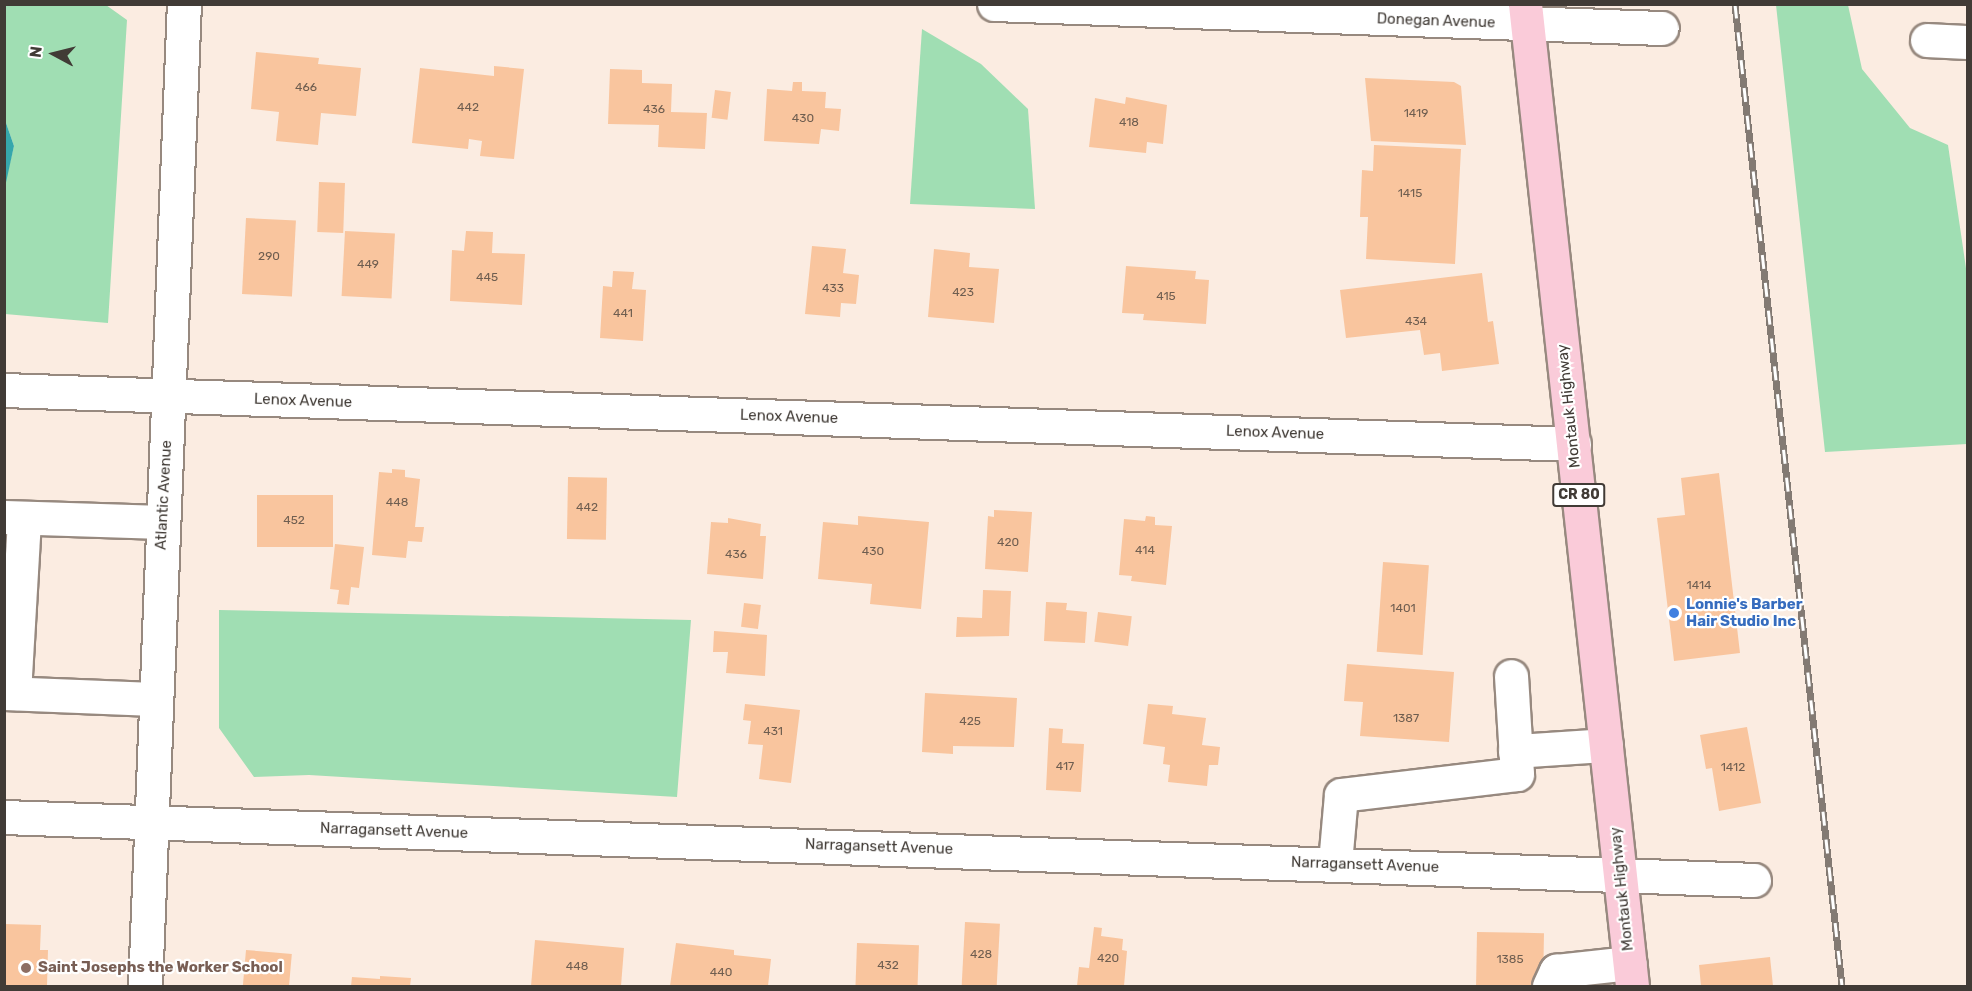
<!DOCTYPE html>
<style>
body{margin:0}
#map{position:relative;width:1972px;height:991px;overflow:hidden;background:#fbece1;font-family:Rubik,sans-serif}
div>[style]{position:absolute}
.green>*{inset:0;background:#a0deb3}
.water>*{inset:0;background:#36a7ac}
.building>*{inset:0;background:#f9c59e;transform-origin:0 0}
.roads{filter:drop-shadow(2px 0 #97897f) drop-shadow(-2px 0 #97897f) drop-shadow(0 2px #97897f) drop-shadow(0 -2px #97897f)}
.minor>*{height:33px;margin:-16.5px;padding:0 16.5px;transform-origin:16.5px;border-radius:16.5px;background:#fff}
.major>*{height:33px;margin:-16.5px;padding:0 16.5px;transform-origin:16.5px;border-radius:16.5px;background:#facbd9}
.rail>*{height:7px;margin-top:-3.5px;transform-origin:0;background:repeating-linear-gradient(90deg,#fff 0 14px,#837a73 0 28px);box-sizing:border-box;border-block:2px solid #837a73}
.dots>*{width:16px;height:16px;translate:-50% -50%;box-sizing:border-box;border:3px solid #fff;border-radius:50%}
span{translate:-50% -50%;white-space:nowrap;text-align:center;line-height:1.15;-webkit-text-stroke:4.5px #fff;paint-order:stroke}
.number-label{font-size:12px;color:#6f5e50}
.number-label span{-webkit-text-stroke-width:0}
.shield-label span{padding:2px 4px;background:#fff;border:2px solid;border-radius:4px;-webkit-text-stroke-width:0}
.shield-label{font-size:14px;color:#413b36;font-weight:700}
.street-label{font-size:15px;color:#413b36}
.shop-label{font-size:15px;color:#366cbe;font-weight:700}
.left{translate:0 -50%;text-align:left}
.education-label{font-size:15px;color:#785e54;font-weight:700}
.frame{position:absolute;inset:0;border:6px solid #413b36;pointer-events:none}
.north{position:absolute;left:24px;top:24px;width:60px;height:60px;-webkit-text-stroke:4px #fff;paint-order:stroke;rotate:277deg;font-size:16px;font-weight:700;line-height:24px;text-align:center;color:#413b36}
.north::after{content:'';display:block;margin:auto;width:21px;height:27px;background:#413b36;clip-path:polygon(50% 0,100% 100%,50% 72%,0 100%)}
</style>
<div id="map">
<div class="green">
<i style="clip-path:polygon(5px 5px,106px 5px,127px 20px,108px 323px,5px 314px,4px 187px,14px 146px,5px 120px)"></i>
<i style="clip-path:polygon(1776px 5px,1848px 5px,1862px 69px,1910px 128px,1948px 145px,1968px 282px,1967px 444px,1825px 452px)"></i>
<i style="clip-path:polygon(922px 29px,981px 64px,1028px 109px,1035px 209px,910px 204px)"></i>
<i style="clip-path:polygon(219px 610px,691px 620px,677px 797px,309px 775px,254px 777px,219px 728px)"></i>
</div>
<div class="water">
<i style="clip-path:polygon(5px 120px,14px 146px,5px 187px)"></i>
</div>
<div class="building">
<i style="clip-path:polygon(256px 52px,319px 58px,318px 64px,361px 68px,356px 116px,321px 113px,318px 145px,276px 141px,279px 112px,251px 109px)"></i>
<i style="clip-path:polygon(494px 66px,524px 69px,514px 159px,480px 156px,482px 141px,469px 139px,468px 149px,412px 143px,420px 68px,494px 76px)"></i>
<i style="clip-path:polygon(610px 69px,642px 70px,642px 83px,672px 84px,671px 112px,707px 113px,705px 149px,658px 147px,659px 125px,608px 124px)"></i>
<i style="clip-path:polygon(1365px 78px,1454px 82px,1461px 86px,1466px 145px,1371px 141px)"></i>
<i style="clip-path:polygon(793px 82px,802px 82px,802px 91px,826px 92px,825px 108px,841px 109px,839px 131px,821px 129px,819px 144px,764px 141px,767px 89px,792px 91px)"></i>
<i style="left:715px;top:90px;width:16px;height:28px;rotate:7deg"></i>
<i style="clip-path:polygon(1126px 97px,1167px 105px,1163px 144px,1147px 142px,1146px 153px,1089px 147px,1095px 98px,1125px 104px)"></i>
<i style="clip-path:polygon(1374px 145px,1461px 149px,1455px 264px,1366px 259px,1368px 217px,1360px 217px,1362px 170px,1373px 171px)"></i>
<i style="left:319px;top:182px;width:26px;height:50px;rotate:2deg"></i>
<i style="left:246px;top:218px;width:50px;height:76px;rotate:3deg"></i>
<i style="left:345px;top:231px;width:50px;height:65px;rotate:3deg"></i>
<i style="clip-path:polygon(466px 231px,493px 232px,492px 253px,525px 254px,522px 305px,450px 301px,452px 250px,464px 251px)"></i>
<i style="clip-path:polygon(812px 246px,846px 249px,843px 273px,859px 275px,856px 304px,841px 303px,840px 317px,805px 314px)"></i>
<i style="clip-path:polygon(934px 249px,970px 253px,969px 267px,999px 269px,994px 323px,928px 317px)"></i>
<i style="clip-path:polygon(1126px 266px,1196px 271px,1195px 279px,1209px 280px,1206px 324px,1143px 320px,1144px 314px,1122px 313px)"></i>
<i style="clip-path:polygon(613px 271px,634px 272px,632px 289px,646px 290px,643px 341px,600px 338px,603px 286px,612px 287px)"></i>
<i style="clip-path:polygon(1482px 273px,1488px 322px,1493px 321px,1499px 364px,1442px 371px,1440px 353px,1424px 355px,1420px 330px,1346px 338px,1340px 290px)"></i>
<i style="clip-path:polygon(392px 469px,405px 470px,405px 477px,420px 479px,415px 527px,424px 527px,422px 542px,408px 541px,406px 558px,372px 555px,379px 472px,392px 473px)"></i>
<i style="clip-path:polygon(1719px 473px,1740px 653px,1674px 661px,1657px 518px,1685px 515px,1681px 478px)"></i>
<i style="left:568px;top:477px;width:39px;height:62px;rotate:1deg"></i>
<i style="left:257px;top:495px;width:76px;height:52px"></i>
<i style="clip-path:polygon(994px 510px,1032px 512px,1028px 572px,985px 569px,988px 516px,994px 517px)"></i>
<i style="clip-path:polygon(858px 516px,929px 522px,921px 609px,870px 604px,872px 584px,818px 579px,823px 522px,858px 525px)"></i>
<i style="clip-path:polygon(1146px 516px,1155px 517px,1155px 525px,1172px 526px,1166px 585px,1131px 581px,1132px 576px,1119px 575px,1124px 519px,1145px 521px)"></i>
<i style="clip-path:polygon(728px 518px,761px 524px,760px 536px,766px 536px,763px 579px,707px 574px,711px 522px,728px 523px)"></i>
<i style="clip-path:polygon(335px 544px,364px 547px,359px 588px,351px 587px,349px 605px,337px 604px,339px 590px,330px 589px)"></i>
<i style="left:1383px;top:562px;width:46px;height:90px;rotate:4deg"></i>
<i style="clip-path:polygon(983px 590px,1011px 591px,1009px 636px,956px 637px,957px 617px,982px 618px)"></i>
<i style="clip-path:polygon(1046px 602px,1067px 603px,1066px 610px,1087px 612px,1085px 643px,1044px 641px)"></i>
<i style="left:744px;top:603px;width:17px;height:24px;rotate:7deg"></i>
<i style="left:1098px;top:612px;width:34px;height:30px;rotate:7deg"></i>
<i style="clip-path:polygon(714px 631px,767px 635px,765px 676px,726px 673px,728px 652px,713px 652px)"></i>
<i style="clip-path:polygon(1347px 664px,1454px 672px,1449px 742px,1360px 736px,1363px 702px,1344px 701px)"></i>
<i style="clip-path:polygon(925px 693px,1017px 698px,1014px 747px,953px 746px,953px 754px,922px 752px)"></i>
<i style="clip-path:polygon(745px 704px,800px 710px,791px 783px,759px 779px,763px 745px,748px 744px,751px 721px,743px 720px)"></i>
<i style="clip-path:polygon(1148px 704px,1173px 706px,1172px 714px,1206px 718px,1202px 745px,1220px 747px,1218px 765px,1209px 765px,1207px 786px,1168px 782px,1170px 765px,1163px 764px,1165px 747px,1143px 744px)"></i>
<i style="clip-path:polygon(1747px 727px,1761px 803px,1719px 811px,1712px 768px,1706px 769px,1700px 735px)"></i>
<i style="clip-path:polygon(1049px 728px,1063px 729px,1062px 743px,1084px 744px,1081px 792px,1046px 790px)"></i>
<i style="left:965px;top:922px;width:35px;height:64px;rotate:3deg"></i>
<i style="clip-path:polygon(4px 924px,41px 925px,40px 950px,48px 950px,47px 986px,4px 986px)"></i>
<i style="clip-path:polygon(1094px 927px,1102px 928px,1101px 936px,1123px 939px,1122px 950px,1127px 951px,1124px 986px,1077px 986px,1079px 967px,1089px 968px)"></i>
<i style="left:1477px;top:932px;width:67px;height:54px;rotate:1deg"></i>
<i style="clip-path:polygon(535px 940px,624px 948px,621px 986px,531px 986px)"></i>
<i style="clip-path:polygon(676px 943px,734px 950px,734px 955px,771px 959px,768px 986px,670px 986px)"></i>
<i style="left:857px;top:943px;width:62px;height:43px;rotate:2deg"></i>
<i style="left:246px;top:950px;width:46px;height:36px;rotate:5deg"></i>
<i style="clip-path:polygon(1770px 957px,1773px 986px,1701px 986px,1699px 965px)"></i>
<i style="clip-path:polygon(380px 976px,411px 978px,410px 986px,351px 986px,352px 977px,380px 979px)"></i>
</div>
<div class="roads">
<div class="minor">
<i style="left:994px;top:4px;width:668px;rotate:2.06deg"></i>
<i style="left:1927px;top:40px;width:41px;rotate:2.8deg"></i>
<i style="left:4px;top:390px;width:1571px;rotate:1.97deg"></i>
<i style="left:4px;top:517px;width:158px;rotate:1.8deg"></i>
<i style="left:4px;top:693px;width:152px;rotate:2.3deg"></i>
<i style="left:14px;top:693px;width:175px;rotate:-86.7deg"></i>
<i style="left:1515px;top:751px;width:91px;rotate:-3.8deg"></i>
<i style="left:4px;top:817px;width:1751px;rotate:2.06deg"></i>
<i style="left:1335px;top:863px;width:68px;rotate:-85deg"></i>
<i style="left:1341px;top:795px;width:177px;rotate:-6.8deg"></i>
<i style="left:1517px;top:774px;width:98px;rotate:-93.5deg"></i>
<i style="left:145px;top:986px;width:983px;rotate:-87.73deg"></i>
<i style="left:1549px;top:986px;width:17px;rotate:-65deg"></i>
<i style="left:1556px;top:971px;width:74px;rotate:-6.2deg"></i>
</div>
<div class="major">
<i style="left:1525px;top:4px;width:988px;rotate:83.78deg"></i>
</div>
</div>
<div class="rail">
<i style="left:1735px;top:4px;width:988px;rotate:83.78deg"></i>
</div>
<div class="dots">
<i style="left:1674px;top:613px;background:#3f7fe0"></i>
<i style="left:26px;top:968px;background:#8d6e63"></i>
</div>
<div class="number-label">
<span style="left:306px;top:88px">466</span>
<span style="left:468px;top:108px">442</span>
<span style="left:654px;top:110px">436</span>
<span style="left:1416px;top:114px">1419</span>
<span style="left:803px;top:119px">430</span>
<span style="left:1129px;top:123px">418</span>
<span style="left:1410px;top:194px">1415</span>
<span style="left:269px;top:257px">290</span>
<span style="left:368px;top:265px">449</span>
<span style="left:487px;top:278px">445</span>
<span style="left:833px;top:289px">433</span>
<span style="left:963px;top:293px">423</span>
<span style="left:1166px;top:297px">415</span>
<span style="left:623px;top:314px">441</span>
<span style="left:1416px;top:322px">434</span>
<span style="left:397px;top:503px">448</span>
<span style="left:587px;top:508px">442</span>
<span style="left:294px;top:521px">452</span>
<span style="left:1008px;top:543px">420</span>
<span style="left:1145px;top:551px">414</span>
<span style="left:873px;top:552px">430</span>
<span style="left:736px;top:555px">436</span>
<span style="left:1699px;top:586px">1414</span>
<span style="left:1403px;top:609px">1401</span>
<span style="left:1406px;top:719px">1387</span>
<span style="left:970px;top:722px">425</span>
<span style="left:773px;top:732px">431</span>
<span style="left:1065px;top:767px">417</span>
<span style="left:1733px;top:768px">1412</span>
<span style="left:981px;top:955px">428</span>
<span style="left:1108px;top:959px">420</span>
<span style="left:1510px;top:960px">1385</span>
<span style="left:888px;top:966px">432</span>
<span style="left:577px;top:967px">448</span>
<span style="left:721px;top:973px">440</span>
</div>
<div class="shield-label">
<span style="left:1579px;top:495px">CR 80</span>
</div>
<div class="street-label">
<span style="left:1436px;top:21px;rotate:2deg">Donegan Avenue</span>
<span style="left:303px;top:401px;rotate:2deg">Lenox Avenue</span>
<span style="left:1569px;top:406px;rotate:-96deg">Montauk Highway</span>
<span style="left:789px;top:417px;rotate:2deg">Lenox Avenue</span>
<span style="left:1275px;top:433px;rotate:2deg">Lenox Avenue</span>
<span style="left:164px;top:495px;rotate:-87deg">Atlantic Avenue</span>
<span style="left:394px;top:831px;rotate:2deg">Narragansett Avenue</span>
<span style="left:879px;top:847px;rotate:2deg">Narragansett Avenue</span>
<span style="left:1365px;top:865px;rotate:2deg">Narragansett Avenue</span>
<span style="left:1622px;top:889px;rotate:-96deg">Montauk Highway</span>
</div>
<div class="shop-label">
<span class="left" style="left:1686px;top:613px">Lonnie's Barber<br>Hair Studio Inc</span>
</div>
<div class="education-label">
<span class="left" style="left:38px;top:968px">Saint Josephs the Worker School</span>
</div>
<div class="frame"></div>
<div class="north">N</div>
</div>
